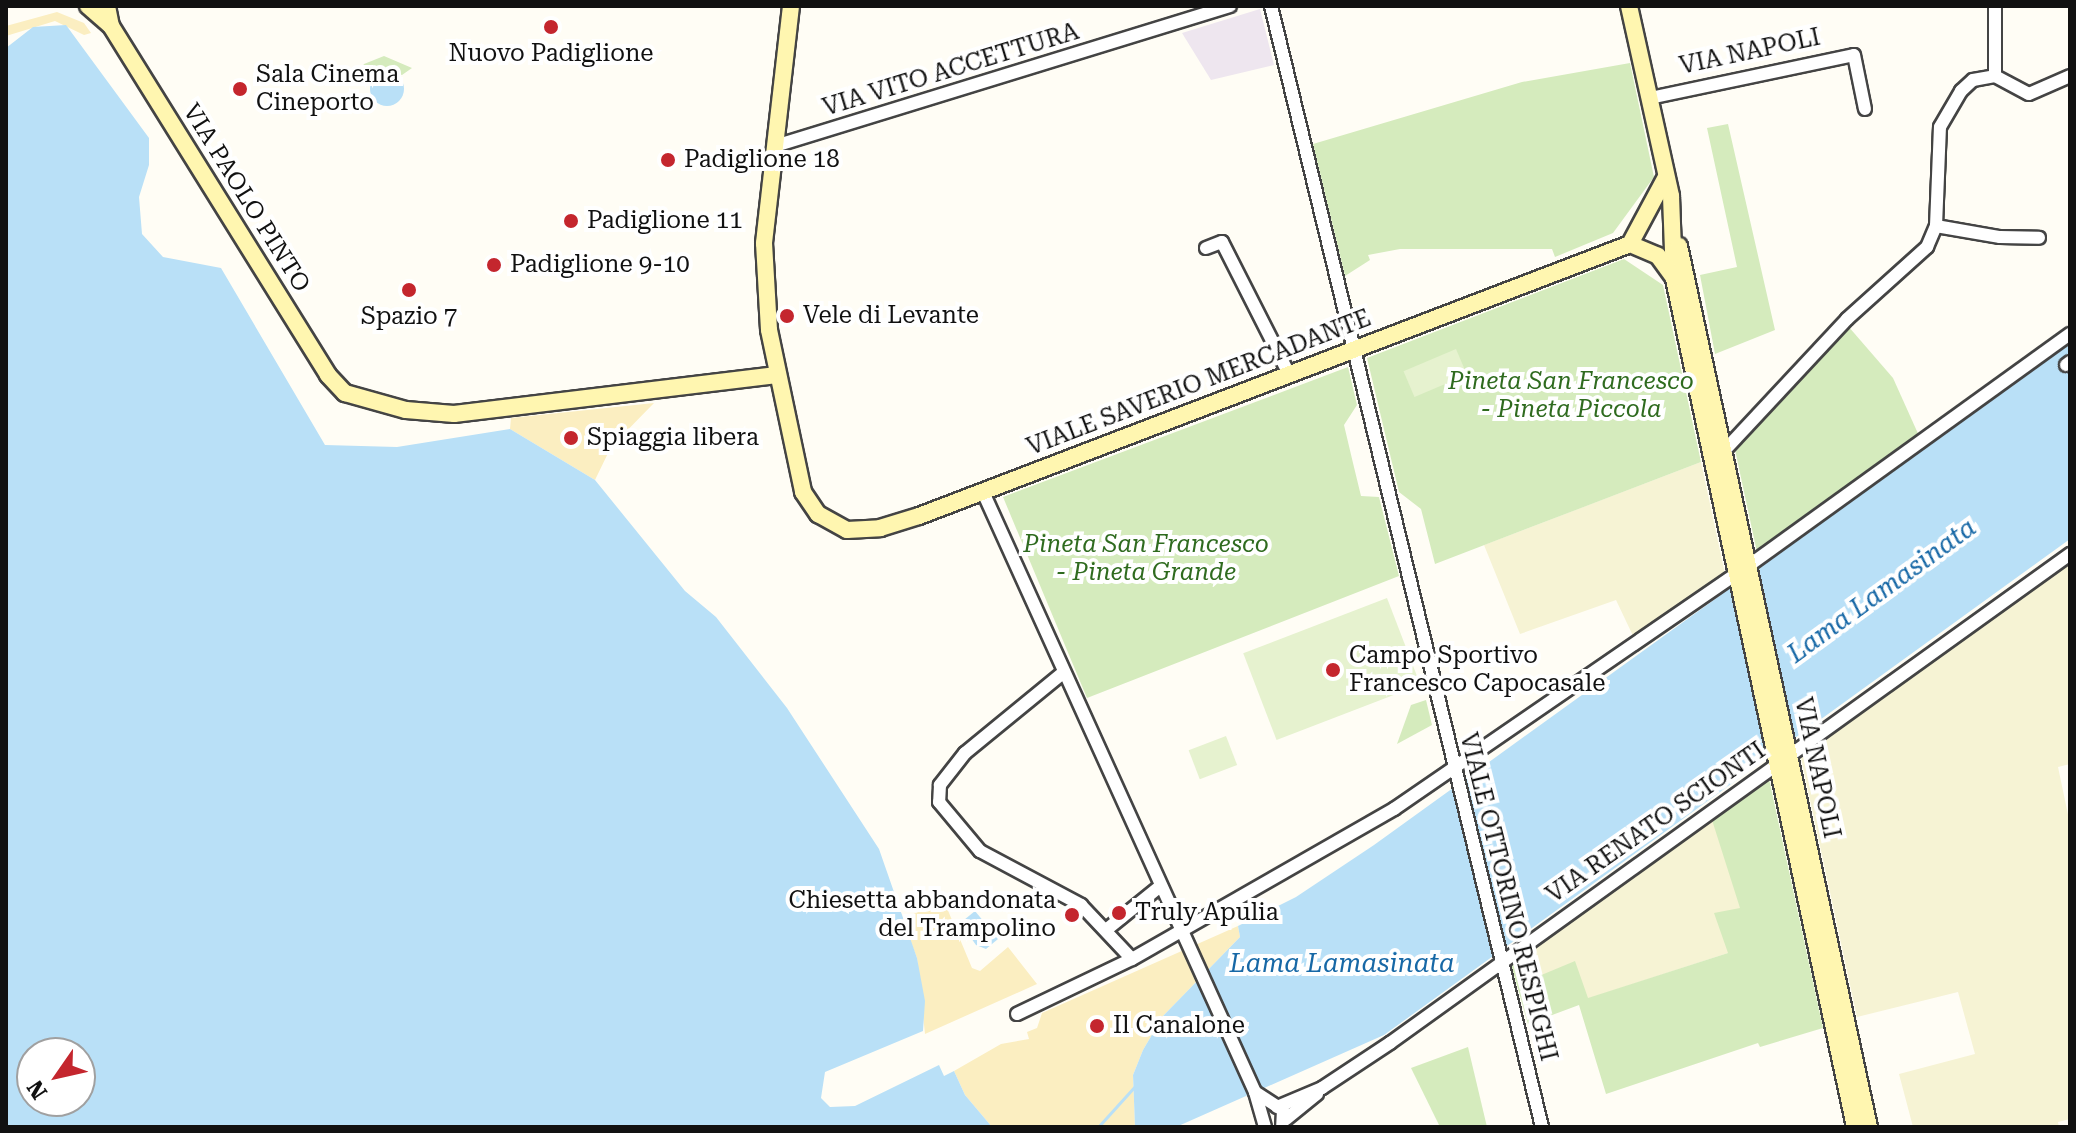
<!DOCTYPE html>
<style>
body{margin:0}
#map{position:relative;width:2076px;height:1133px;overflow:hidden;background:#fffdf5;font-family:"Roboto Serif",serif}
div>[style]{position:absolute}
.industrial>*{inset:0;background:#eee6ef}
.farmland>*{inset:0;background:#f6f3d4}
.green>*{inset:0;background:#d5ebbd}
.sand>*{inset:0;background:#fbeec1}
.pitch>*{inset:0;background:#e6f2cf;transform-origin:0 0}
.water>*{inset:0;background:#b9e0f7}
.round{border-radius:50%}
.stream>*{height:3px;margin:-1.5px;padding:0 1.5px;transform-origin:1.5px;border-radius:1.5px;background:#b9e0f7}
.roads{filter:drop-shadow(2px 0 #444) drop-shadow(-2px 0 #444) drop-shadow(0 2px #444) drop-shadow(0 -2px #444)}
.street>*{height:12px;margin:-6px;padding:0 6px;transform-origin:6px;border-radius:6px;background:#fff}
.secondary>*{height:16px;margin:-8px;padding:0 8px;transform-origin:8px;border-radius:8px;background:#fff6b0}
.dots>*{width:22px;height:22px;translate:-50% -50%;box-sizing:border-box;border:4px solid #fff;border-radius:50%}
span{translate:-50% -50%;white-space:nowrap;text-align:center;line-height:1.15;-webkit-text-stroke:8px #fff;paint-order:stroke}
.street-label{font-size:24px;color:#111}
.poi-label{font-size:24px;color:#111}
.left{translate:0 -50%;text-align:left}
.right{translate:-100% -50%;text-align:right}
.park-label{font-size:24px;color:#2f6b1f;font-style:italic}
.water-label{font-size:26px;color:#1768a6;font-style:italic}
.frame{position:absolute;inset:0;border:8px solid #111;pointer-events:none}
.north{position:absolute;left:16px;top:1037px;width:80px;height:80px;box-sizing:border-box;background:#fff;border:2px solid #a0a0a0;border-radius:50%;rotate:236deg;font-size:22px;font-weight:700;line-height:32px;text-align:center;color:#111}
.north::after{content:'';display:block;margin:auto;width:28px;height:36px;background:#c4262e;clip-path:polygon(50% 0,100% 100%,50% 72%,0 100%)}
</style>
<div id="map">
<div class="industrial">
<i style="clip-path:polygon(1260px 9px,1274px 65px,1211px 80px,1182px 33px)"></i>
</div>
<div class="farmland">
<i style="clip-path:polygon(1701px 462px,1725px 574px,1635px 640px,1616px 600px,1520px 634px,1484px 545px)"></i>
<i style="clip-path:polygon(2070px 560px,2070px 764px,2058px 767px,2070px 824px,2070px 1119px,2058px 1122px,2059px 1127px,1913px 1127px,1899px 1074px,1975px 1054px,1958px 992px,1857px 1017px,1801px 758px)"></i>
<i style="clip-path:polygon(1713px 819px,1741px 909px,1728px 953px,1587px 999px,1522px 984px,1526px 965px,1538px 945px)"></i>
</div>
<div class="green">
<i style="clip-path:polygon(384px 56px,412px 68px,402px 75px,383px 68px,367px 81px,356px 78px,364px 64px)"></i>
<i style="clip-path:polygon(1630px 63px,1654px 177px,1613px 233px,1555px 257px,1552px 249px,1400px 249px,1368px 255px,1370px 260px,1345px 276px,1313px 144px,1522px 82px)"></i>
<i style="clip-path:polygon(1728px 124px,1775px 330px,1715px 354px,1700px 275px,1737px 267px,1707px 128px)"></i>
<i style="clip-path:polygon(1624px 259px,1663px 285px,1701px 462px,1435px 564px,1421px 509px,1399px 492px,1367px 358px)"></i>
<i style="clip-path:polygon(1848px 326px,1893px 378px,1920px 438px,1758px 557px,1734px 445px)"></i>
<i style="clip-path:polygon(1348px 367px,1357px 405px,1344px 425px,1353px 463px,1361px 496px,1379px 497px,1399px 576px,1087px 698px,1003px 497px)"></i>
<i style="clip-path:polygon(1426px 700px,1432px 725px,1397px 744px,1411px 705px)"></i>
<i style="clip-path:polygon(evenodd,1768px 774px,1823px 1028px,1760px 1047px,1758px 1043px,1606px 1094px,1579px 1005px,1528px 1024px,1510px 961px,1768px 774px,1712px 820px,1740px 908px,1714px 913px,1728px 953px,1588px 998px,1575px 961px,1522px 983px,1526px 965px,1538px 945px,1712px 820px)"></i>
<i style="clip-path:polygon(1468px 1047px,1487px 1127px,1440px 1127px,1411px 1068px)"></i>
</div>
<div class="sand">
<i style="clip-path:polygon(57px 12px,84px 23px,91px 33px,84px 35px,55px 21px,6px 36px,6px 26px)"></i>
<i style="clip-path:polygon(654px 403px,611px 447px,595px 480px,510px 429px,511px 418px)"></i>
<i style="clip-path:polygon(944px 901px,972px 968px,980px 971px,1008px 947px,1037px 984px,925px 1034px,917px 958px,902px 919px)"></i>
<i style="clip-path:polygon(1238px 926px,1240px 937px,1163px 1016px,1143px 1050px,1133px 1075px,1135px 1127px,992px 1127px,965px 1095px,954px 1071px,1001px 1044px,1029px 1039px,1027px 1032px,1037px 1028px,1042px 1013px)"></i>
</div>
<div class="pitch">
<i style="left:1456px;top:349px;width:28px;height:57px;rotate:67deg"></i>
<i style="left:1387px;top:598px;width:93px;height:154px;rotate:69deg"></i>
<i style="left:1226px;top:736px;width:31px;height:40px;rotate:69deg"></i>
</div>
<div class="water">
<i style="clip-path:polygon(evenodd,66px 25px,149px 138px,149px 165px,139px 197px,142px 234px,163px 257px,221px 268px,325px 445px,397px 447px,510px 429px,595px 480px,685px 591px,716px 617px,787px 708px,879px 849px,917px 958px,925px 1001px,923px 1031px,825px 1072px,821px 1098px,830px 1107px,855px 1106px,939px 1065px,944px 1076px,954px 1071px,965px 1095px,992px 1127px,6px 1127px,6px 48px,33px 27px,66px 25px,80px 1053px,80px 1101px,32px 1101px,32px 1053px,80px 1053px)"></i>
<i class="round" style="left:370px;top:72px;width:34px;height:34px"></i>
<i style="clip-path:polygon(2070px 343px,2070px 539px,1384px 1035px,1176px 1127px,1135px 1127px,1133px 1075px,1143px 1050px,1163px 1016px,1240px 937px,1238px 926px,1296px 897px,1374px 845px)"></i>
<i style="clip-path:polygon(975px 911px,998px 939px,986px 949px,976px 945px,964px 928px,964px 920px)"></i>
</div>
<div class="stream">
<i style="left:1098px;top:1127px;width:55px;rotate:-47.9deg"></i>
</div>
<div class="roads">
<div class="street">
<i style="left:1271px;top:6px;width:1153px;rotate:76.41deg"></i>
<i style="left:1995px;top:76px;width:70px;rotate:-90deg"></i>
<i style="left:1650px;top:98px;width:208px;rotate:-11.9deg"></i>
<i style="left:1854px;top:55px;width:55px;rotate:78.5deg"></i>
<i style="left:775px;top:146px;width:476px;rotate:-17.1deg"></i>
<i style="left:1936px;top:226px;width:65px;rotate:9.8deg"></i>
<i style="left:2000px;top:237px;width:39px;rotate:1deg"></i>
<i style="left:1206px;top:248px;width:17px;rotate:-21deg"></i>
<i style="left:1222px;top:242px;width:148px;rotate:63.1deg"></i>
<i style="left:2066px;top:365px;width:5px;rotate:-37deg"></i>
<i style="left:1724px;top:451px;width:180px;rotate:-47deg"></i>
<i style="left:1847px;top:319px;width:108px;rotate:-42deg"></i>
<i style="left:1927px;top:247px;width:23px;rotate:-67deg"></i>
<i style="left:1936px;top:226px;width:99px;rotate:-87.7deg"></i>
<i style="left:1940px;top:127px;width:42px;rotate:-59.7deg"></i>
<i style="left:1961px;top:91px;width:16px;rotate:-43deg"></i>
<i style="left:1973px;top:80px;width:22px;rotate:-10deg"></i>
<i style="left:1995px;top:76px;width:38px;rotate:28deg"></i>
<i style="left:2029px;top:94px;width:45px;rotate:-23.7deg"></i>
<i style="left:983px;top:492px;width:659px;rotate:65.61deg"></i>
<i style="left:1255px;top:1092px;width:36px;rotate:74deg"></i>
<i style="left:1748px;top:566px;width:397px;rotate:-35.8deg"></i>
<i style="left:1064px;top:672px;width:128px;rotate:140.7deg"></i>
<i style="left:965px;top:753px;width:41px;rotate:128deg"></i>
<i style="left:940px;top:785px;width:17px;rotate:93deg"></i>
<i style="left:939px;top:802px;width:64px;rotate:50.1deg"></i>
<i style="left:980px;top:851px;width:115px;rotate:28.1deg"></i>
<i style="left:1081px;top:905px;width:74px;rotate:46.6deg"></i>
<i style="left:1106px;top:930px;width:67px;rotate:-38.9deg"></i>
<i style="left:1017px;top:1014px;width:127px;rotate:-25.6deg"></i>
<i style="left:1132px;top:959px;width:302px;rotate:-29.8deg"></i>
<i style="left:1394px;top:809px;width:415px;rotate:-34.5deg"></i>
<i style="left:1255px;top:1092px;width:33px;rotate:33deg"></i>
<i style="left:1283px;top:1110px;width:17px;rotate:93deg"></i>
<i style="left:1277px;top:1107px;width:49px;rotate:-22.9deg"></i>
<i style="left:1322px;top:1088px;width:82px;rotate:-33.5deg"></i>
<i style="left:1390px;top:1043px;width:838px;rotate:-35.72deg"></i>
<i style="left:1286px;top:1119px;width:40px;rotate:-39deg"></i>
</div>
<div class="secondary">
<i style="left:88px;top:6px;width:30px;rotate:41deg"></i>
<i style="left:111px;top:26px;width:411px;rotate:58.1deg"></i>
<i style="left:328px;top:375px;width:25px;rotate:47deg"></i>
<i style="left:345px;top:393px;width:63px;rotate:15.6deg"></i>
<i style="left:406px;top:410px;width:48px;rotate:4.8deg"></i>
<i style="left:454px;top:414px;width:323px;rotate:-6.9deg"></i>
<i style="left:107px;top:6px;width:20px;rotate:79deg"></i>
<i style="left:791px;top:6px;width:239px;rotate:96.5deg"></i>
<i style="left:764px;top:243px;width:87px;rotate:86.7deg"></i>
<i style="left:769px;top:330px;width:166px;rotate:78.1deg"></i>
<i style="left:803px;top:492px;width:27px;rotate:56deg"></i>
<i style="left:818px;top:514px;width:33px;rotate:29deg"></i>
<i style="left:847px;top:530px;width:33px;rotate:-3deg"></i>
<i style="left:880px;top:528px;width:41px;rotate:-17.1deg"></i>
<i style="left:919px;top:516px;width:761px;rotate:-20.93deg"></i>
<i style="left:1629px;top:6px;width:195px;rotate:77.5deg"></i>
<i style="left:1671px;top:196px;width:83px;rotate:87.9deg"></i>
<i style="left:1674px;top:279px;width:867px;rotate:77.95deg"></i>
<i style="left:1630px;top:244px;width:76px;rotate:-61.8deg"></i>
<i style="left:1630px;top:244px;width:30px;rotate:23deg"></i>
<i style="left:1658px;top:256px;width:27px;rotate:54deg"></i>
<i style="left:1679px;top:246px;width:901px;rotate:77.83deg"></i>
</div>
</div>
<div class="dots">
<i style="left:551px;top:27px;background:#c4262e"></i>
<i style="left:240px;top:89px;background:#c4262e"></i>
<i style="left:668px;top:160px;background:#c4262e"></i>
<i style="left:571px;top:221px;background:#c4262e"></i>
<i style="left:494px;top:265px;background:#c4262e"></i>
<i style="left:409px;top:290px;background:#c4262e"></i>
<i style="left:787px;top:316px;background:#c4262e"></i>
<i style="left:571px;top:438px;background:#c4262e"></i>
<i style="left:1333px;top:670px;background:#c4262e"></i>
<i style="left:1119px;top:913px;background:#c4262e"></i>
<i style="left:1072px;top:915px;background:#c4262e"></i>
<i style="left:1097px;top:1026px;background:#c4262e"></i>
</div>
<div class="street-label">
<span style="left:1750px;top:52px;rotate:-12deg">VIA NAPOLI</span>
<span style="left:951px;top:70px;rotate:-17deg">VIA VITO ACCETTURA</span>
<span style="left:246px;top:198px;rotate:58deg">VIA PAOLO PINTO</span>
<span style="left:1199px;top:383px;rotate:-21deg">VIALE SAVERIO MERCADANTE</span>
<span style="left:1817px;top:768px;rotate:78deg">VIA NAPOLI</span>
<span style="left:1656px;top:823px;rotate:-35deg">VIA RENATO SCIONTI</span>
<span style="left:1508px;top:897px;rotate:76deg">VIALE OTTORINO RESPIGHI</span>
</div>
<div class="poi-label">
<span style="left:551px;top:54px">Nuovo Padiglione</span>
<span class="left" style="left:256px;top:89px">Sala Cinema<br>Cineporto</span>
<span class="left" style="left:684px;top:160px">Padiglione 18</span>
<span class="left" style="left:587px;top:221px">Padiglione 11</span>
<span class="left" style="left:510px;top:265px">Padiglione 9-10</span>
<span class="left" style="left:803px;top:316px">Vele di Levante</span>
<span style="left:409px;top:317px">Spazio 7</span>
<span class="left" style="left:587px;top:438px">Spiaggia libera</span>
<span class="left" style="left:1349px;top:670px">Campo Sportivo<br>Francesco Capocasale</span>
<span class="right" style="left:1056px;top:915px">Chiesetta abbandonata<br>del Trampolino</span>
<span class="left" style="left:1135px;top:913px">Truly Apulia</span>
<span class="left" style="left:1113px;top:1026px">Il Canalone</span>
</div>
<div class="park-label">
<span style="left:1571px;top:396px">Pineta San Francesco<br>- Pineta Piccola</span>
<span style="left:1146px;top:559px">Pineta San Francesco<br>- Pineta Grande</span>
</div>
<div class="water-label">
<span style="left:1882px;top:591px;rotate:-36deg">Lama Lamasinata</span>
<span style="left:1342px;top:964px">Lama Lamasinata</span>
</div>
<div class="frame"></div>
<div class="north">N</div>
</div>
